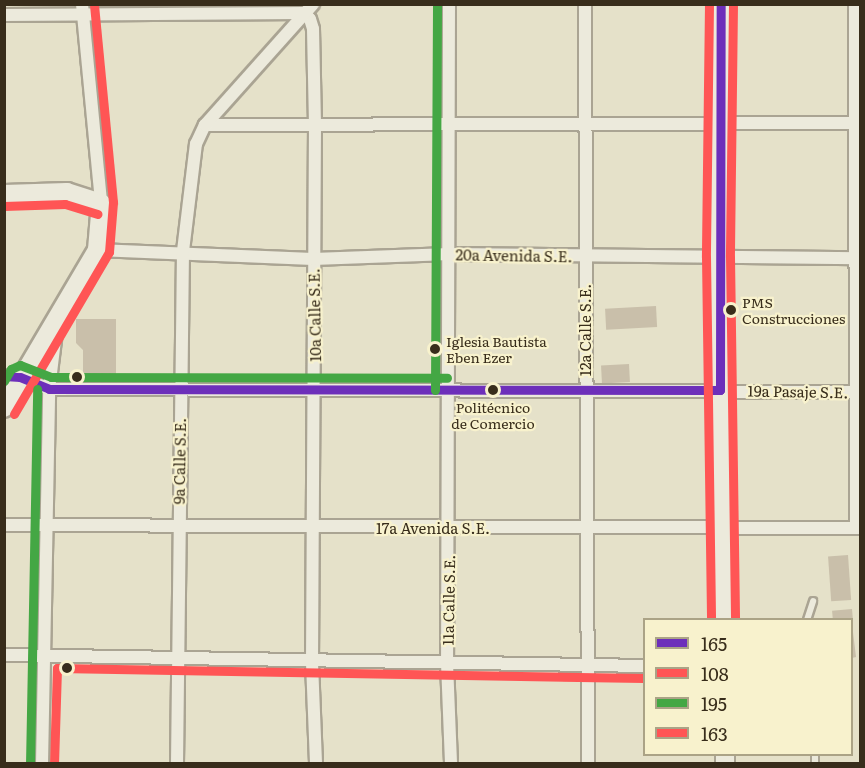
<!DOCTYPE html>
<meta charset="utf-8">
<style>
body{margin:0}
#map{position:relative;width:865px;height:768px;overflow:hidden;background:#e5e1c9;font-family:Literata,serif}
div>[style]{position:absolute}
.building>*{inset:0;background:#c9bfaa;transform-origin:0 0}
.roads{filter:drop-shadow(2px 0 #aaa493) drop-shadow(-2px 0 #aaa493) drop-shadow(0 2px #aaa493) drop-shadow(0 -2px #aaa493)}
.lane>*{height:6px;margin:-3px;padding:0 3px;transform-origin:3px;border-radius:3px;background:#eceadc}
.street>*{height:12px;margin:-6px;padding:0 6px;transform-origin:6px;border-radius:6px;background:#eceadc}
.secondary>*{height:18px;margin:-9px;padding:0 9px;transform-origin:9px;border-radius:9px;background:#eceadc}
.bus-1>*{height:9px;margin:-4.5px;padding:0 4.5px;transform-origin:4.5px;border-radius:4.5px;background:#6d2fba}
.bus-2>*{height:9px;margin:-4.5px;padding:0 4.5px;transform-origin:4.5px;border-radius:4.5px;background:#f55}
.bus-3>*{height:9px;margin:-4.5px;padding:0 4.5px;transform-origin:4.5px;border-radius:4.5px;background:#44a744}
.bus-4>*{height:9px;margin:-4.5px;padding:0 4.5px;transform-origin:4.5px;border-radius:4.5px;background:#f55}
.dots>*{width:16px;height:16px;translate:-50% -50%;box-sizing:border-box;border:3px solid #f8f2cd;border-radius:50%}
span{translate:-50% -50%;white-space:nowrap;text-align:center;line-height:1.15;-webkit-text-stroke:4.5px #f8f2cd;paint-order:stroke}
.bus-label{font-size:14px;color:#382d1b}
.left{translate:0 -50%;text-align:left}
.street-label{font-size:15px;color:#382d1b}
.frame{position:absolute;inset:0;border:6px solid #382d1b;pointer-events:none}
.legend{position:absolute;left:643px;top:618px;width:210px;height:138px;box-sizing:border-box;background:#f8f2cd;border:2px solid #aba386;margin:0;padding:8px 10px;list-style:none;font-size:18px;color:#382d1b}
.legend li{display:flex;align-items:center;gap:12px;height:30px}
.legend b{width:30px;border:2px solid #aba386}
</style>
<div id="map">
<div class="building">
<i style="left:656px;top:306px;width:21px;height:51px;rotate:87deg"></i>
<i style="clip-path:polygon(76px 319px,116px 319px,116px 378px,83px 378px,83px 350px,76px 343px)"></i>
<i style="left:629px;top:364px;width:18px;height:28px;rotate:87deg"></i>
<i style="left:848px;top:555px;width:45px;height:20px;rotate:86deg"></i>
<i style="left:852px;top:609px;width:11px;height:20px;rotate:85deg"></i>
<i style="clip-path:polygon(852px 624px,856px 657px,852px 658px)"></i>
</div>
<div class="roads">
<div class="lane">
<i style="left:807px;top:620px;width:20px;rotate:-72deg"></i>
<i style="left:815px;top:764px;width:10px;rotate:-90deg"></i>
</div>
<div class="street">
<i style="left:82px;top:4px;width:200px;rotate:84.5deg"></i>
<i style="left:449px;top:4px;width:659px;rotate:90.17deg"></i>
<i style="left:447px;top:663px;width:101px;rotate:87.7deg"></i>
<i style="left:585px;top:4px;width:760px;rotate:89.77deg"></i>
<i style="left:855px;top:4px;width:523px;rotate:89.89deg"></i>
<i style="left:4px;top:15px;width:300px;rotate:-0.4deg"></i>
<i style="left:304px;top:13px;width:8px;rotate:45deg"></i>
<i style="left:310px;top:19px;width:10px;rotate:73deg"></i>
<i style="left:313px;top:29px;width:96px;rotate:88.8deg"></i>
<i style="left:315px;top:125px;width:538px;rotate:90.32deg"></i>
<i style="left:312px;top:663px;width:101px;rotate:87.7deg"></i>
<i style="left:205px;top:125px;width:655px;rotate:-0.17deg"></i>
<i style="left:97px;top:250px;width:216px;rotate:2.4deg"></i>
<i style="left:313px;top:259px;width:137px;rotate:-2.1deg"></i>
<i style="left:450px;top:254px;width:410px;rotate:0.6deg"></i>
<i style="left:4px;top:376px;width:16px;rotate:4deg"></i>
<i style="left:20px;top:377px;width:31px;rotate:22deg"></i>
<i style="left:49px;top:389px;width:811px;rotate:0.21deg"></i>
<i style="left:4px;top:525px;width:856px;rotate:0.2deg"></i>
<i style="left:4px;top:655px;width:640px;rotate:0.98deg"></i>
<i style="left:42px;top:764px;width:375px;rotate:-88.9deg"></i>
<i style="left:49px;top:389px;width:65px;rotate:-83deg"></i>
<i style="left:177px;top:764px;width:513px;rotate:-89.33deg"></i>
<i style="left:183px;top:251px;width:108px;rotate:-83.1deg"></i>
<i style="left:196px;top:144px;width:21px;rotate:-65deg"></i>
<i style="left:205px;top:125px;width:162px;rotate:-48.2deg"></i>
</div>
<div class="secondary">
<i style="left:721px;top:4px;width:253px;rotate:90.7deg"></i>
<i style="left:718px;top:257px;width:363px;rotate:89.2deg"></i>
<i style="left:4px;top:194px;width:63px;rotate:-1.8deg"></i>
<i style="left:67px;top:192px;width:36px;rotate:18deg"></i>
<i style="left:101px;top:203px;width:47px;rotate:94.9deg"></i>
<i style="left:97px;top:250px;width:183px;rotate:120.5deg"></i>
<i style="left:725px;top:754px;width:10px;rotate:90deg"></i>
</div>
</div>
<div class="bus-1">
<i style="left:4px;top:376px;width:16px;rotate:4deg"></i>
<i style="left:20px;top:377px;width:31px;rotate:22deg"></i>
<i style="left:49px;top:389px;width:671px;rotate:0.09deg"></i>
<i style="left:720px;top:390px;width:386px;rotate:-89.9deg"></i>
</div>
<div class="bus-2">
<i style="left:709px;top:4px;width:253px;rotate:90.7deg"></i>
<i style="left:706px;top:257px;width:363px;rotate:89.2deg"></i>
<i style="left:4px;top:206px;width:61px;rotate:-1.9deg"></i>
<i style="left:65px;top:204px;width:34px;rotate:17deg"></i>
<i style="left:14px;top:414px;width:188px;rotate:-59.6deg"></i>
<i style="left:109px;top:252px;width:50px;rotate:-85.4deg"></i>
<i style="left:113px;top:202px;width:199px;rotate:-95.5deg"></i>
<i style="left:54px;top:764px;width:96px;rotate:-88.2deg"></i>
<i style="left:57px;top:668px;width:587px;rotate:0.98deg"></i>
</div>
<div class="bus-3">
<i style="left:4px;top:381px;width:14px;rotate:-60deg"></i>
<i style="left:11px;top:369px;width:10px;rotate:-24deg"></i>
<i style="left:20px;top:365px;width:33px;rotate:21deg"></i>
<i style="left:51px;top:377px;width:396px;rotate:0.1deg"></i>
<i style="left:435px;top:390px;width:386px;rotate:-89.7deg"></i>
<i style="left:30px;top:764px;width:375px;rotate:-88.9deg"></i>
</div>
<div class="bus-4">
<i style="left:733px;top:4px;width:253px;rotate:90.7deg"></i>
<i style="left:730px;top:257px;width:363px;rotate:89.2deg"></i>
</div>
<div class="dots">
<i style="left:731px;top:310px;background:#382d1b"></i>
<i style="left:435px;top:349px;background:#382d1b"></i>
<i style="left:77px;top:377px;background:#382d1b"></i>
<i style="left:493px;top:390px;background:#382d1b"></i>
<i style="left:67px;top:668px;background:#382d1b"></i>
</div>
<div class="bus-label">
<span class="left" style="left:742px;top:310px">PMS<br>Construcciones</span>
<span class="left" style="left:446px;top:349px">Iglesia Bautista<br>Eben Ezer</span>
<span style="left:493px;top:415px">Politécnico<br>de Comercio</span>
</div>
<div class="street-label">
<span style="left:514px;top:255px;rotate:1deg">20a Avenida S.E.</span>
<span style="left:314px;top:315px;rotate:-91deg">10a Calle S.E.</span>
<span style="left:585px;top:330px;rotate:-90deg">12a Calle S.E.</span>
<span style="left:798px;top:391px;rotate:1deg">19a Pasaje S.E.</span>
<span style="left:179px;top:461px;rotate:-89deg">9a Calle S.E.</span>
<span style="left:433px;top:528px">17a Avenida S.E.</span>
<span style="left:448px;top:600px;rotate:-89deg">11a Calle S.E.</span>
</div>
<div class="frame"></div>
<ul class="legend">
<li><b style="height:8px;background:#6d2fba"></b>165</li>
<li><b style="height:8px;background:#f55"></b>108</li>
<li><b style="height:8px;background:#44a744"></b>195</li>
<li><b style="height:8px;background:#f55"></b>163</li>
</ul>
</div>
